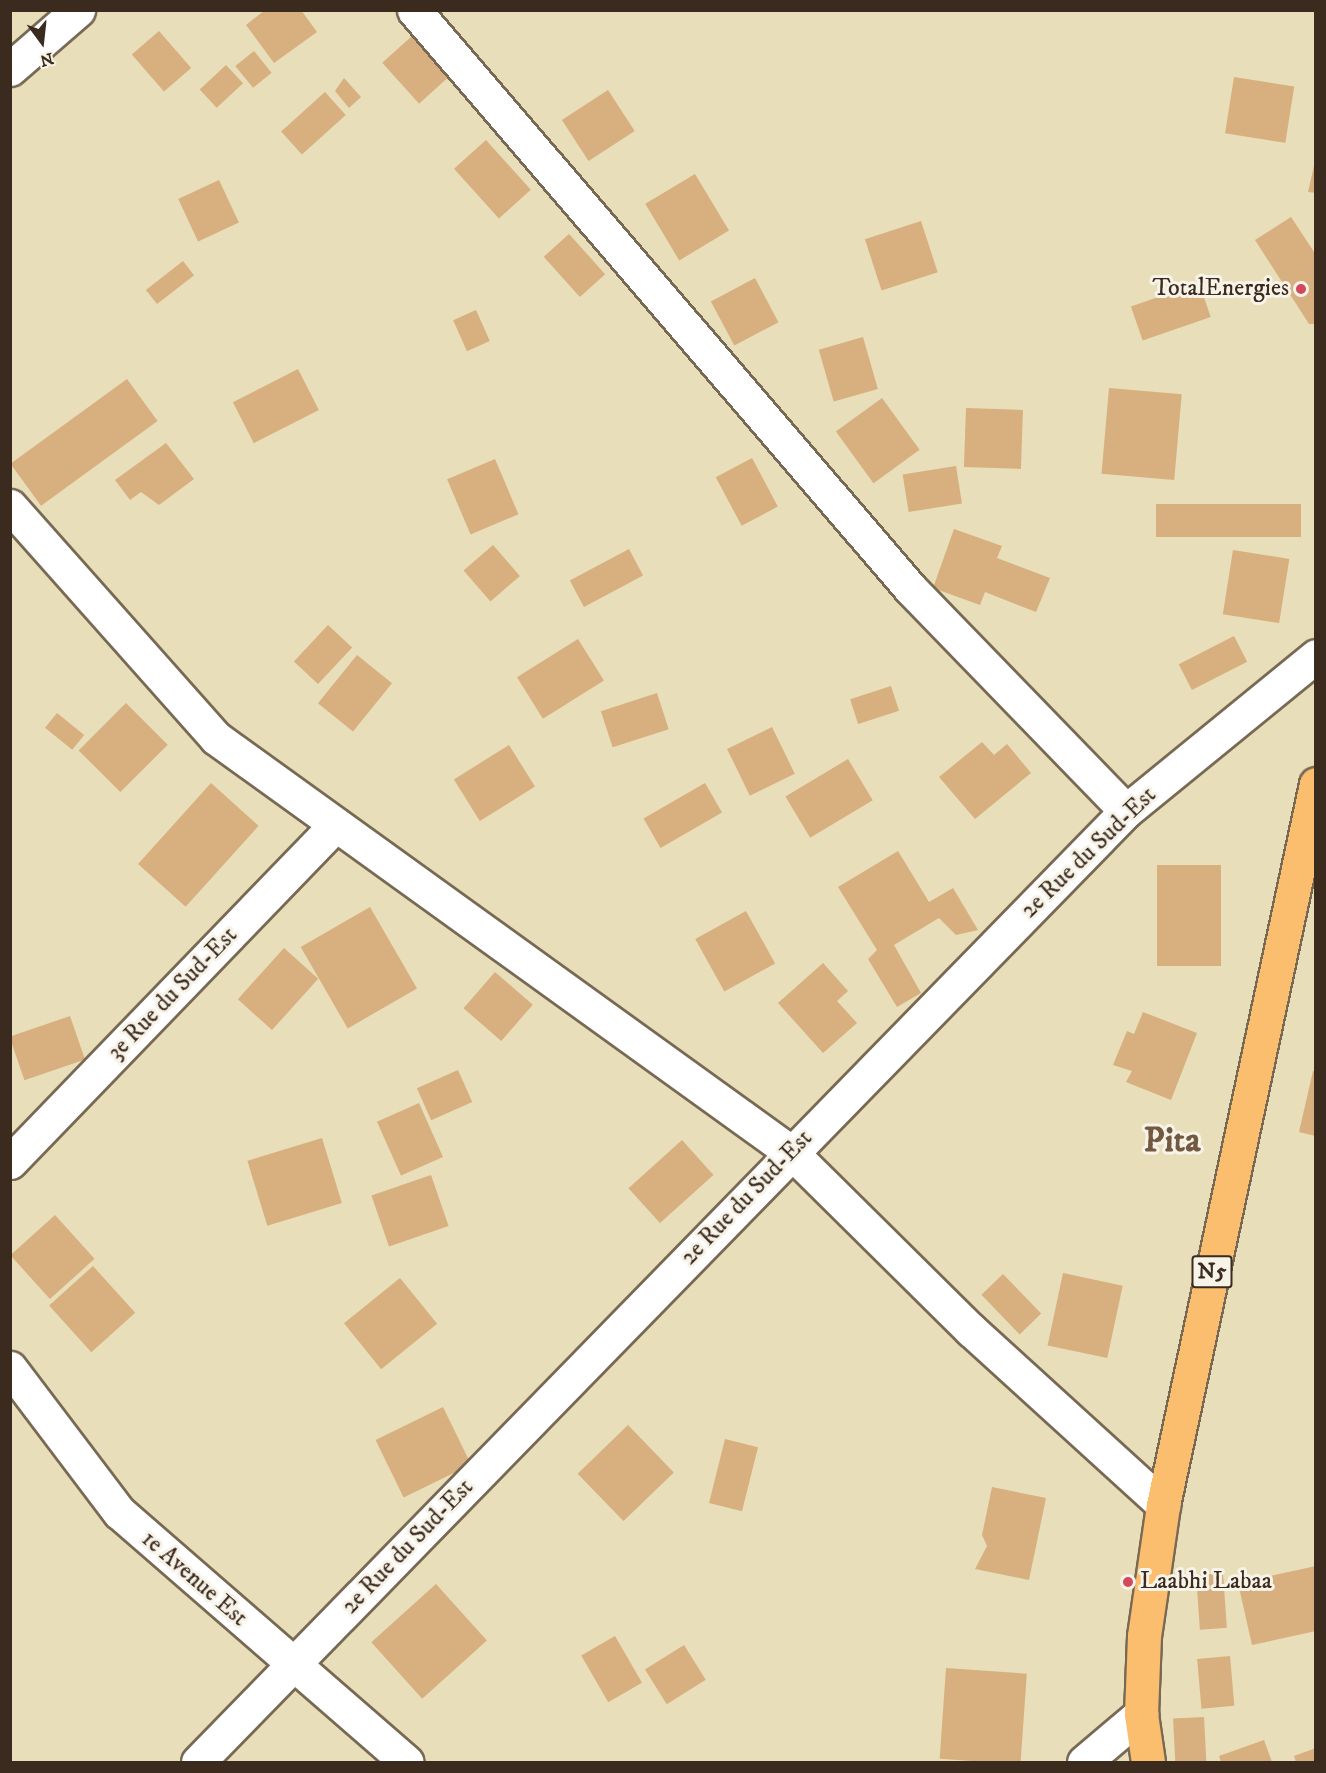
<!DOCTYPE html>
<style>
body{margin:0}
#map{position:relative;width:1326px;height:1773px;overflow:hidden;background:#e8deb9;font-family:"IM FELL DW Pica",serif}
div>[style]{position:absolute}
.building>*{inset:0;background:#d8af7e;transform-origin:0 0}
.roads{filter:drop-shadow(2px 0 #786954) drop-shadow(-2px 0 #786954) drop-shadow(0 2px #786954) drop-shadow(0 -2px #786954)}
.minor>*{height:33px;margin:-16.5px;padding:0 16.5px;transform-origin:16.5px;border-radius:16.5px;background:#fff}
.trunk>*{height:33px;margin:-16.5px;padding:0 16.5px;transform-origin:16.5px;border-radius:16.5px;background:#fbbd6e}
.dots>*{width:16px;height:16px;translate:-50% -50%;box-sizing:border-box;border:3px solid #f7f3e8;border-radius:50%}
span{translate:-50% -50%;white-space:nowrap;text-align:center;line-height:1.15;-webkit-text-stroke:6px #f7f3e8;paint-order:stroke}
.shield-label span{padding:2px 4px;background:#f7f3e8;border:2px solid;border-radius:4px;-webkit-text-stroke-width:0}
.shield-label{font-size:22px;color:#3b2a1e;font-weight:700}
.poi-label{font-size:24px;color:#3b2a1e}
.right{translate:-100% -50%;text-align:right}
.left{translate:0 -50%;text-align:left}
.street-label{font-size:24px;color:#3b2a1e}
.town-label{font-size:36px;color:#725940;font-weight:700}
.frame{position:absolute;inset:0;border:12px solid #3b2a1e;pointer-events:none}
.north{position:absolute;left:12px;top:12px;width:60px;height:60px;-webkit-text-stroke:4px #f7f3e8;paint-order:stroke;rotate:165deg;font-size:16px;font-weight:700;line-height:24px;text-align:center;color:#3b2a1e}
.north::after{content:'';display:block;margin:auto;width:21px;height:27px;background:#3b2a1e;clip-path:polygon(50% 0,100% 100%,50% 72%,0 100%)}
</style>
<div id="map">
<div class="building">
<i style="clip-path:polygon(265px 10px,301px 10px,317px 32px,274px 63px,246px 25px)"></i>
<i style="left:159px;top:31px;width:49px;height:36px;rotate:49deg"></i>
<i style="left:412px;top:36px;width:55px;height:40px;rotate:48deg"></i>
<i style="left:254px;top:51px;width:28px;height:24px;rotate:51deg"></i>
<i style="left:226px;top:65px;width:25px;height:36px;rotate:47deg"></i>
<i style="left:1234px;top:77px;width:61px;height:57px;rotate:9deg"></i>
<i style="clip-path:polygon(344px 78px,361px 97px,349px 108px,335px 91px)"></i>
<i style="left:608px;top:90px;width:49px;height:55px;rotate:57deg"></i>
<i style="left:325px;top:92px;width:31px;height:59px;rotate:48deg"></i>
<i style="left:486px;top:140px;width:67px;height:43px;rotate:48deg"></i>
<i style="clip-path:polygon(1316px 157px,1316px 193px,1308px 192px)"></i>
<i style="left:695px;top:174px;width:66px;height:58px;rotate:59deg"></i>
<i style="left:219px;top:180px;width:47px;height:45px;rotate:65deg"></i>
<i style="clip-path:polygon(1291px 217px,1316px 255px,1316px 324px,1309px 324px,1255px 240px)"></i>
<i style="left:921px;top:221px;width:54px;height:59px;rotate:72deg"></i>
<i style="left:569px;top:234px;width:54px;height:34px;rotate:48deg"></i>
<i style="left:183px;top:261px;width:18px;height:47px;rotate:52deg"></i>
<i style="left:755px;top:278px;width:50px;height:50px;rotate:62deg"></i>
<i style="left:1199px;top:283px;width:36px;height:72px;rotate:71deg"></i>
<i style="left:476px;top:310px;width:34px;height:25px;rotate:66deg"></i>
<i style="left:863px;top:337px;width:54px;height:46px;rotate:74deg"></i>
<i style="left:298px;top:369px;width:46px;height:73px;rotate:63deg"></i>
<i style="left:127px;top:379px;width:52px;height:144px;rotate:54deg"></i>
<i style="left:1109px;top:388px;width:73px;height:86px;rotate:5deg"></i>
<i style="left:882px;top:398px;width:64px;height:57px;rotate:54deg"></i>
<i style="left:966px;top:408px;width:57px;height:59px;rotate:2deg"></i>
<i style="clip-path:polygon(166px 443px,194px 479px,159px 505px,141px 492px,130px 500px,115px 480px)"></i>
<i style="left:752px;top:458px;width:55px;height:41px;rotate:62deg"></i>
<i style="left:495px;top:459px;width:60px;height:52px;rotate:67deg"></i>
<i style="left:956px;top:466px;width:38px;height:54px;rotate:81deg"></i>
<i style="left:1156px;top:504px;width:145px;height:33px"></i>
<i style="clip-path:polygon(954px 529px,1002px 546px,997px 558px,1050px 578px,1036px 612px,985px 592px,980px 605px,933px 588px)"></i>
<i style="left:493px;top:545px;width:41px;height:39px;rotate:49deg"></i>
<i style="left:629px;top:549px;width:30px;height:67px;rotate:62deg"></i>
<i style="left:1233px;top:550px;width:57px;height:65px;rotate:9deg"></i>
<i style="left:328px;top:625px;width:33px;height:50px;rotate:43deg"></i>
<i style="left:1234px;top:636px;width:29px;height:62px;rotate:63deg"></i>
<i style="left:578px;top:639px;width:49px;height:72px;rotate:58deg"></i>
<i style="left:357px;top:655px;width:45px;height:62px;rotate:39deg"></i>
<i style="left:891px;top:686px;width:26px;height:43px;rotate:72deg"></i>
<i style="left:657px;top:693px;width:38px;height:59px;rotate:72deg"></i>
<i style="left:126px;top:703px;width:59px;height:67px;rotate:45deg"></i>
<i style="left:57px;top:713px;width:35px;height:19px;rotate:39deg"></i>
<i style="left:772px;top:727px;width:52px;height:50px;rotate:64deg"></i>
<i style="clip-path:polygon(982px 742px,994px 755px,1007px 744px,1031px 773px,975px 819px,939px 777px)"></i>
<i style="left:509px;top:745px;width:49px;height:65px;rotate:58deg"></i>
<i style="left:848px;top:759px;width:48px;height:73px;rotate:59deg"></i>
<i style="left:211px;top:783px;width:64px;height:109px;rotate:42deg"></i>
<i style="left:705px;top:783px;width:34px;height:71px;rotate:60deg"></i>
<i style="clip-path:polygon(898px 851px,929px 902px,953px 888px,978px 930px,956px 935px,939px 918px,894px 945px,921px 993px,897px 1007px,868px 959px,877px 950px,838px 887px)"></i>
<i style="left:1157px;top:865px;width:64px;height:101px"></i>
<i style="left:370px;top:907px;width:94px;height:80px;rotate:60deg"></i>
<i style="left:746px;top:911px;width:60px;height:58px;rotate:61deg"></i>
<i style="left:284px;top:948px;width:46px;height:69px;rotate:42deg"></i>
<i style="clip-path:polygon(823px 963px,848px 991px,837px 1001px,857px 1023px,823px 1053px,778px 1003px)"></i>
<i style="left:495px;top:972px;width:50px;height:48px;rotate:41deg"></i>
<i style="clip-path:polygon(1143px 1012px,1197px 1033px,1171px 1100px,1126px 1082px,1132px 1071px,1113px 1065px,1127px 1031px,1134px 1034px)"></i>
<i style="left:70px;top:1016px;width:46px;height:64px;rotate:71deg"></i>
<i style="left:458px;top:1070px;width:35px;height:45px;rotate:66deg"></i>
<i style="clip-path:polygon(1313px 1071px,1316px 1071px,1316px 1136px,1299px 1132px)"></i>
<i style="left:419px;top:1103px;width:59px;height:46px;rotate:66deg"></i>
<i style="left:322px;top:1138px;width:68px;height:78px;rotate:73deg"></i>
<i style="left:682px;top:1140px;width:47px;height:72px;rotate:48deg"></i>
<i style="left:431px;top:1175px;width:54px;height:63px;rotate:71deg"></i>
<i style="left:55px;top:1215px;width:59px;height:60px;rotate:48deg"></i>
<i style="left:93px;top:1266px;width:63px;height:59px;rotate:48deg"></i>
<i style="left:1063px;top:1273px;width:61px;height:74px;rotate:12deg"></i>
<i style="left:1003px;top:1274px;width:55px;height:30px;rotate:46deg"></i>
<i style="left:400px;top:1278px;width:59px;height:72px;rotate:51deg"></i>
<i style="left:443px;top:1407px;width:64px;height:75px;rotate:64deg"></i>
<i style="left:628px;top:1425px;width:66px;height:70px;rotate:46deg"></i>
<i style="left:725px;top:1439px;width:34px;height:66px;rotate:14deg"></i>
<i style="clip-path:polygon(992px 1487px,1046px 1498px,1029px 1580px,975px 1569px,987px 1546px,982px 1535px)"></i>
<i style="clip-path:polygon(1316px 1566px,1316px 1631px,1252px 1645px,1238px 1583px)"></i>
<i style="left:1223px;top:1573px;width:55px;height:27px;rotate:86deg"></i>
<i style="left:436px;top:1584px;width:76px;height:87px;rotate:48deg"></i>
<i style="left:615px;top:1636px;width:54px;height:39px;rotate:60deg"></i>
<i style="left:684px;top:1645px;width:41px;height:46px;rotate:58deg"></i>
<i style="left:1230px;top:1656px;width:50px;height:33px;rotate:85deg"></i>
<i style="left:946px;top:1668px;width:81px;height:91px;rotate:4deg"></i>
<i style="left:1204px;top:1717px;width:45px;height:31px;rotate:87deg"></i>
<i style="clip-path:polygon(1264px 1740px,1272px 1762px,1221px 1762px,1219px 1756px)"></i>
<i style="clip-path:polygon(1316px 1748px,1316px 1762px,1296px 1762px,1294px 1756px)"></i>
</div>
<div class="roads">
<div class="minor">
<i style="left:414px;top:10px;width:762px;rotate:49.37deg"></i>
<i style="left:910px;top:588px;width:310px;rotate:45.9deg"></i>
<i style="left:10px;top:69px;width:90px;rotate:-40.9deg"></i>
<i style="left:10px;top:506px;width:310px;rotate:48.4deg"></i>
<i style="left:216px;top:738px;width:710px;rotate:35.77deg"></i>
<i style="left:792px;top:1153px;width:252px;rotate:44.7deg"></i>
<i style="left:971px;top:1330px;width:260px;rotate:42.3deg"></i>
<i style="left:10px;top:1162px;width:469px;rotate:-46deg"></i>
<i style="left:10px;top:1368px;width:181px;rotate:52.9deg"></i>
<i style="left:119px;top:1512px;width:381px;rotate:41deg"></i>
<i style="left:198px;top:1762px;width:1329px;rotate:-45.7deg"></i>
<i style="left:1126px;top:811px;width:245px;rotate:-39.2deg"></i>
<i style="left:1084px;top:1762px;width:75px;rotate:-40.1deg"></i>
</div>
<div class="trunk">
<i style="left:1148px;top:1762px;width:49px;rotate:-98.3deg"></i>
<i style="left:1141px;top:1714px;width:78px;rotate:-87.8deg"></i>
<i style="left:1144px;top:1636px;width:132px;rotate:-81.7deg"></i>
<i style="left:1163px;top:1505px;width:737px;rotate:-78.02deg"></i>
</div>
</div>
<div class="dots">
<i style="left:1301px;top:289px;background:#d1495b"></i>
<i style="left:1128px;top:1582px;background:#d1495b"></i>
</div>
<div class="shield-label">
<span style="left:1212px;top:1272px">N5</span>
</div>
<div class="poi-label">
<span class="right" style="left:1289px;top:289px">TotalEnergies</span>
<span class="left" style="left:1140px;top:1582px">Laabhi Labaa</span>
</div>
<div class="street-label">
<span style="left:1089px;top:853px;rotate:-44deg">2e Rue du Sud-Est</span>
<span style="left:173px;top:994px;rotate:-46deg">3e Rue du Sud-Est</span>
<span style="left:747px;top:1198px;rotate:-46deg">2e Rue du Sud-Est</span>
<span style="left:408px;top:1547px;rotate:-46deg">2e Rue du Sud-Est</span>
<span style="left:194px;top:1579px;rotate:41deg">1e Avenue Est</span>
</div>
<div class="town-label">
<span style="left:1172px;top:1141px">Pita</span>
</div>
<div class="frame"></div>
<div class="north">N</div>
</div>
